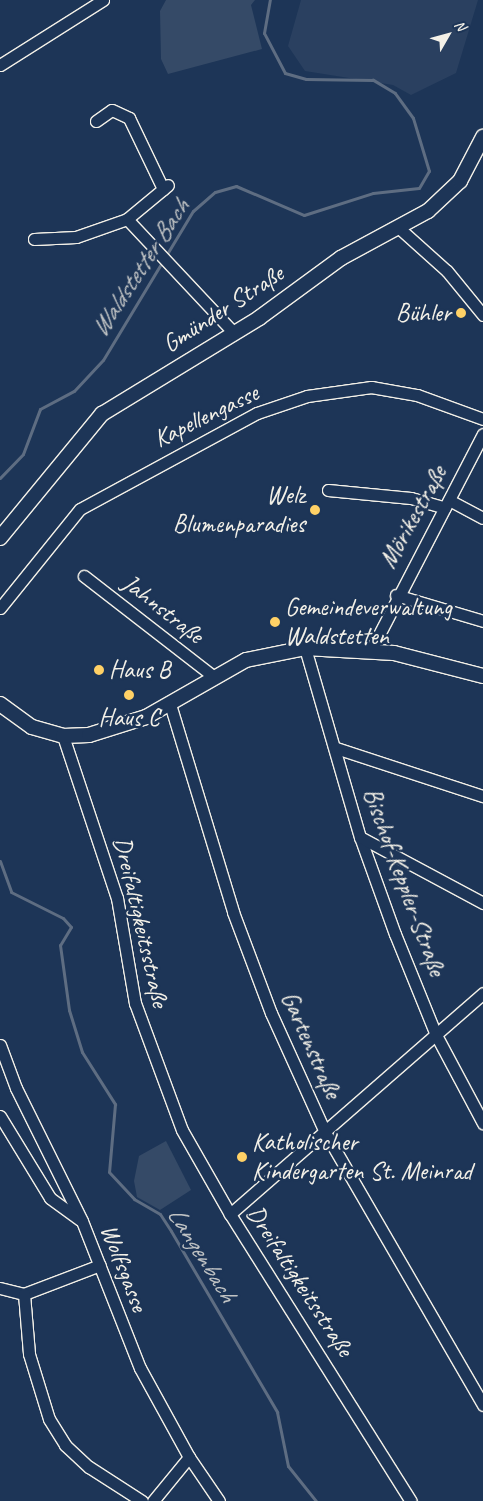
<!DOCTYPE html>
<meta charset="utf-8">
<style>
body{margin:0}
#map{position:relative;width:483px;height:1501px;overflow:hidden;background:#1d3557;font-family:Caveat,sans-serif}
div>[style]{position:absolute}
.built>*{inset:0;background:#2a4060}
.green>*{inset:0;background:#354a67}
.stream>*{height:3px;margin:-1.5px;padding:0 1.5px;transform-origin:1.5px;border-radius:1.5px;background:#5e6d82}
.roads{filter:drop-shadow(1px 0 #f4f1e8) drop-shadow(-1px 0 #f4f1e8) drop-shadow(0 1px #f4f1e8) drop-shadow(0 -1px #f4f1e8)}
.minor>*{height:11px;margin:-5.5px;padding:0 5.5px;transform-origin:5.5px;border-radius:5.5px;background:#1d3557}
.tertiary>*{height:14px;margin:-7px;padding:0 7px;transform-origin:7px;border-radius:7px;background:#1d3557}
.dots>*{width:14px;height:14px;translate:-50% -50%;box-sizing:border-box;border:2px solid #1d3557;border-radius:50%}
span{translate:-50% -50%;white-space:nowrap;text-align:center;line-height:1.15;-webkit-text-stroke:5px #1d3557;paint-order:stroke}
.street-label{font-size:25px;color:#f4f1e8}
.poi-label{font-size:25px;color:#f4f1e8}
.right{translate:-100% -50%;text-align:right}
.left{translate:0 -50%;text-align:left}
.water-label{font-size:26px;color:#c0c3c4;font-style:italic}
.north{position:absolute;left:423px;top:10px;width:50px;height:50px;-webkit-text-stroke:4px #1d3557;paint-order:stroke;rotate:52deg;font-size:14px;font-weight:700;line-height:20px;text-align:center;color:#f4f1e8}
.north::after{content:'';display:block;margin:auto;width:18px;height:22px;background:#f4f1e8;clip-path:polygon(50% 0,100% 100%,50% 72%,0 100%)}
</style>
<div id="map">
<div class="built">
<i style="clip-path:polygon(301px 0,478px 0,456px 73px,411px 95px,393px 85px,305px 71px,288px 46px)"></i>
</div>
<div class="green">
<i style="clip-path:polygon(166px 0,255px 0,251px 5px,262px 49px,168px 74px,161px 59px,160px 11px)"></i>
<i style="clip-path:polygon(166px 1141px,191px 1190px,160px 1210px,137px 1197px,134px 1181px,139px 1156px)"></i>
</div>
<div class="stream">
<i style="left:0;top:478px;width:33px;rotate:-46deg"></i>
<i style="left:23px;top:454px;width:48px;rotate:-69.3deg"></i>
<i style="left:40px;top:409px;width:38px;rotate:-28deg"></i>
<i style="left:74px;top:391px;width:42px;rotate:-46.9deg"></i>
<i style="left:103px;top:360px;width:174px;rotate:-58.9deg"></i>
<i style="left:193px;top:211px;width:29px;rotate:-41deg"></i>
<i style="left:215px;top:192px;width:22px;rotate:-16deg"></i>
<i style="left:236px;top:186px;width:74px;rotate:23.1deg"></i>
<i style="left:304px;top:215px;width:72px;rotate:-17.7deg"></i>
<i style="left:373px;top:193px;width:46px;rotate:-6.2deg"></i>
<i style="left:419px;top:188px;width:20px;rotate:-60deg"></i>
<i style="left:429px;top:171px;width:55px;rotate:-106.8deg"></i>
<i style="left:413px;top:118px;width:31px;rotate:-126deg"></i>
<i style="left:395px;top:93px;width:26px;rotate:-149deg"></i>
<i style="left:373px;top:80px;width:67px;rotate:-179.1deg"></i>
<i style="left:306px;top:79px;width:22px;rotate:-164deg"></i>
<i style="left:285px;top:73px;width:45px;rotate:-117.7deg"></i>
<i style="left:264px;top:33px;width:34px;rotate:-80deg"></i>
<i style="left:0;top:861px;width:33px;rotate:70deg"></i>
<i style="left:11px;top:892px;width:58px;rotate:26.6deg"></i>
<i style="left:63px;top:918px;width:12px;rotate:48deg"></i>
<i style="left:71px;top:927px;width:21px;rotate:121deg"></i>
<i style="left:60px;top:945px;width:66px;rotate:82.1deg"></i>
<i style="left:69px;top:1010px;width:44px;rotate:72.8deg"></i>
<i style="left:82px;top:1052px;width:62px;rotate:57.6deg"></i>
<i style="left:115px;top:1104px;width:68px;rotate:95deg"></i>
<i style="left:109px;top:1172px;width:37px;rotate:47deg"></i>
<i style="left:134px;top:1199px;width:30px;rotate:30deg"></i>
<i style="left:160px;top:1214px;width:20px;rotate:57deg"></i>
<i style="left:171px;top:1231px;width:210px;rotate:59.6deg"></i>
<i style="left:277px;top:1412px;width:55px;rotate:78.5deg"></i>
<i style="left:288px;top:1466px;width:45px;rotate:51.3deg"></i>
</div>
<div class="roads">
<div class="minor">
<i style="left:0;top:65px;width:122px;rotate:-32.3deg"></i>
<i style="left:96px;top:121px;width:19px;rotate:-35deg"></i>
<i style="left:112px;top:110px;width:19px;rotate:25deg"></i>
<i style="left:129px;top:118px;width:79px;rotate:64.4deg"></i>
<i style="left:127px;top:219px;width:53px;rotate:-39.7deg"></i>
<i style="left:399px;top:228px;width:64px;rotate:41.9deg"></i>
<i style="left:447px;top:271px;width:57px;rotate:50.7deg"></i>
<i style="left:34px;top:239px;width:42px;rotate:-2.7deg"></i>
<i style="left:76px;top:237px;width:54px;rotate:-19.4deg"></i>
<i style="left:127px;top:219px;width:156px;rotate:46.8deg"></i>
<i style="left:328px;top:490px;width:83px;rotate:5.5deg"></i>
<i style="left:411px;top:498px;width:35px;rotate:16deg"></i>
<i style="left:449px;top:500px;width:38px;rotate:28deg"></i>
<i style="left:84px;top:576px;width:165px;rotate:37.8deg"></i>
<i style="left:396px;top:595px;width:91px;rotate:16.6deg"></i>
<i style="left:0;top:608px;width:127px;rotate:-51.1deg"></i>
<i style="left:80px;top:509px;width:201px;rotate:-28.5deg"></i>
<i style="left:257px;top:413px;width:53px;rotate:-18.8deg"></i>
<i style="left:307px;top:396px;width:65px;rotate:-8deg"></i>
<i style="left:371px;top:387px;width:47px;rotate:9.9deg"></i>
<i style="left:417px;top:395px;width:70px;rotate:20deg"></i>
<i style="left:305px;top:648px;width:197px;rotate:73.8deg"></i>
<i style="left:360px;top:837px;width:103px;rotate:70.2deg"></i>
<i style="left:395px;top:934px;width:109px;rotate:67.9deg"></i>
<i style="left:436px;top:1035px;width:100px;rotate:61.9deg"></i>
<i style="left:371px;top:650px;width:243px;rotate:-62.6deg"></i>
<i style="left:170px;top:704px;width:217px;rotate:73.1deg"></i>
<i style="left:233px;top:912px;width:108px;rotate:69.4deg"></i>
<i style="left:271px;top:1013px;width:133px;rotate:65.6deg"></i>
<i style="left:326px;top:1134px;width:313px;rotate:59.9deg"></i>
<i style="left:63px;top:736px;width:171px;rotate:71.6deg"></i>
<i style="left:117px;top:898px;width:107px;rotate:80.3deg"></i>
<i style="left:135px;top:1003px;width:135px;rotate:69.7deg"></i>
<i style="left:182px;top:1130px;width:97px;rotate:60.3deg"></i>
<i style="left:230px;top:1214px;width:339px;rotate:57.8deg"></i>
<i style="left:336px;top:748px;width:155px;rotate:18.1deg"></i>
<i style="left:360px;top:837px;width:140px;rotate:28.2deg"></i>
<i style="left:0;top:1045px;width:46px;rotate:69.6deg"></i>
<i style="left:16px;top:1088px;width:148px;rotate:63.6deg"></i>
<i style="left:82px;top:1221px;width:158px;rotate:68.5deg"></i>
<i style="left:140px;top:1368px;width:102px;rotate:61.2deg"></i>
<i style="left:189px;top:1457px;width:53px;rotate:55.7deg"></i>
<i style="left:0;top:1116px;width:96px;rotate:58.6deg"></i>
<i style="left:50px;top:1198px;width:37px;rotate:36deg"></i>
<i style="left:230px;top:1214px;width:336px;rotate:-41.1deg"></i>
<i style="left:0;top:1288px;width:25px;rotate:14deg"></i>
<i style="left:24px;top:1294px;width:81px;rotate:-20.9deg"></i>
<i style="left:24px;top:1294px;width:60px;rotate:85.2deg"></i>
<i style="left:29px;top:1354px;width:68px;rotate:72.9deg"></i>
<i style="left:49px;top:1419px;width:31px;rotate:58deg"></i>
<i style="left:65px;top:1445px;width:33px;rotate:43deg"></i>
<i style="left:89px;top:1467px;width:63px;rotate:32.7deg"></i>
<i style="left:153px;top:1501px;width:57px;rotate:-50.7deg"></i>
</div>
<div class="tertiary">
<i style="left:0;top:538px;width:161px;rotate:-50.6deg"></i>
<i style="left:102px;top:414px;width:184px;rotate:-31.4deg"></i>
<i style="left:259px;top:318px;width:102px;rotate:-36.2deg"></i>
<i style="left:341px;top:258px;width:99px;rotate:-28.4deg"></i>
<i style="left:428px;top:211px;width:44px;rotate:-43.2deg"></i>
<i style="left:460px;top:181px;width:50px;rotate:-62.4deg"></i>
<i style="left:0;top:704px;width:39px;rotate:36deg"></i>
<i style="left:32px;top:727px;width:32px;rotate:16deg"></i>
<i style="left:63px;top:736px;width:26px;rotate:-2deg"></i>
<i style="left:89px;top:735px;width:60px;rotate:-17.5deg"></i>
<i style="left:146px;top:717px;width:115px;rotate:-29.7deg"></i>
<i style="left:246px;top:660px;width:60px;rotate:-11.5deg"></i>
<i style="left:305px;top:648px;width:89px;rotate:3.2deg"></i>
<i style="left:394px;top:653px;width:92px;rotate:14.5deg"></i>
</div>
</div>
<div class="dots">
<i style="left:461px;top:313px;background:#ffd166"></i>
<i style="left:315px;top:510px;background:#ffd166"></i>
<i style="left:275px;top:622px;background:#ffd166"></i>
<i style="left:99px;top:670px;background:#ffd166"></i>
<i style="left:129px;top:695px;background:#ffd166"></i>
<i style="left:242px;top:1157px;background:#ffd166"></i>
</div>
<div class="street-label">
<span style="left:223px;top:309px;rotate:-33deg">Gmünder Straße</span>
<span style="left:206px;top:416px;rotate:-26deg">Kapellengasse</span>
<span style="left:413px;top:517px;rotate:-61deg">Mörikestraße</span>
<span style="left:163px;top:609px;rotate:38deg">Jahnstraße</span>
<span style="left:404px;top:882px;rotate:70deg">Bischof-Keppler-Straße</span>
<span style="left:141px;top:922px;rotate:77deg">Dreifaltigkeitsstraße</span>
<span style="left:311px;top:1045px;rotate:66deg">Gartenstraße</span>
<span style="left:124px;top:1268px;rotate:69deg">Wolfsgasse</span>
<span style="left:300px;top:1281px;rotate:57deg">Dreifaltigkeitsstraße</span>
</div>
<div class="poi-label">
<span class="right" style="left:451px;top:313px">Bühler</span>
<span class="right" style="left:305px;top:510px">Welz<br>Blumenparadies</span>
<span class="left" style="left:285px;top:622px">Gemeindeverwaltung<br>Waldstetten</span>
<span class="left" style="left:109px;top:670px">Haus B</span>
<span style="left:129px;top:718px">Haus C</span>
<span class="left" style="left:252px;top:1157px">Katholischer<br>Kindergarten St. Meinrad</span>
</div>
<div class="water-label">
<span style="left:140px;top:268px;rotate:-57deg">Waldstetter Bach</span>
<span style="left:202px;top:1254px;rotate:58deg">Langenbach</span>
</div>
<div class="north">N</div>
</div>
